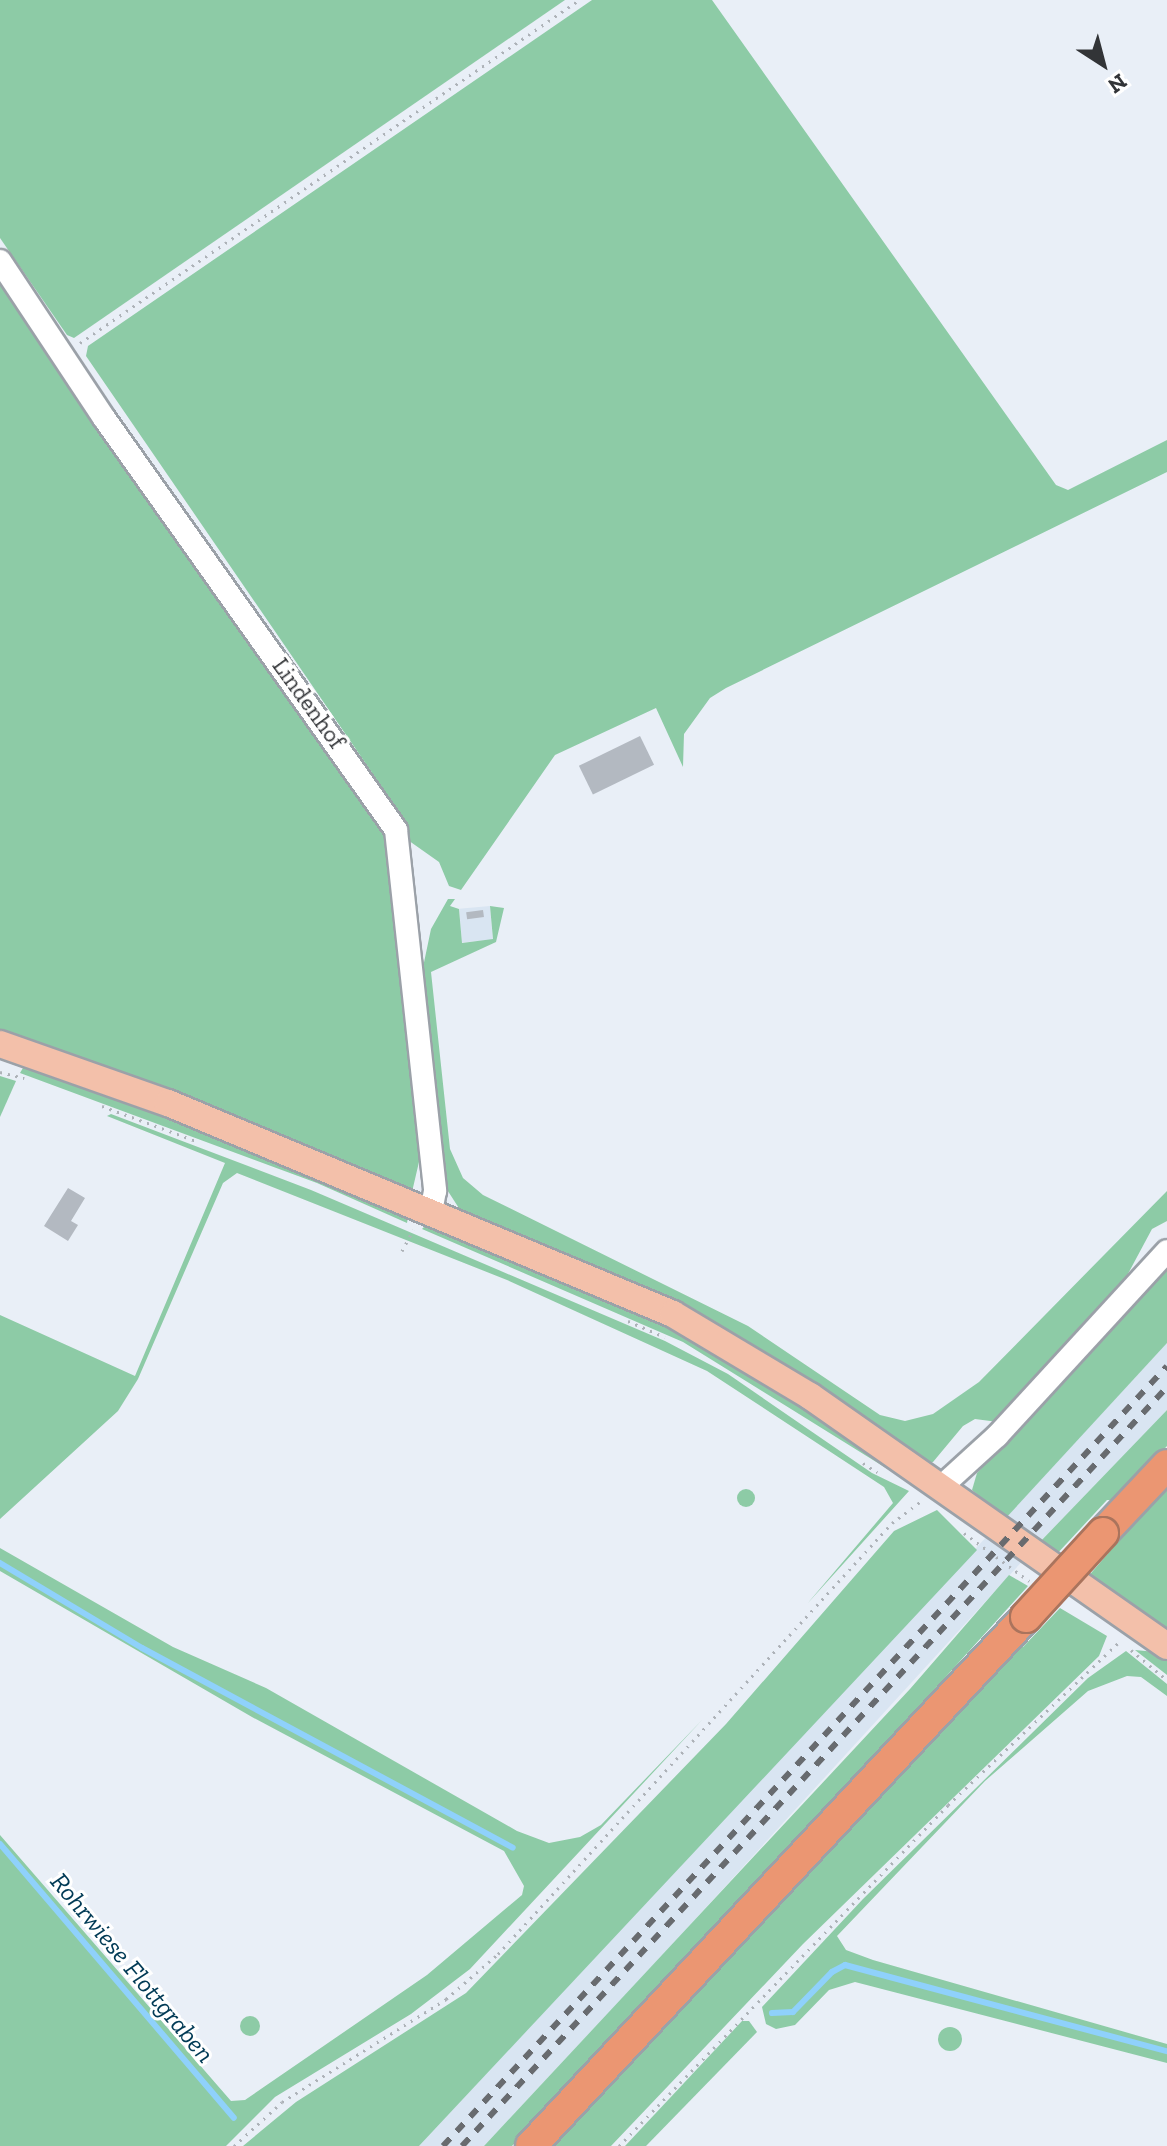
<!DOCTYPE html>
<style>
body{margin:0}
#map{position:relative;width:1167px;height:2146px;overflow:hidden;background:#e9eff7;font-family:"Zilla Slab",serif}
div>[style]{position:absolute}
.built>*{inset:0;background:#d9e5f2;transform-origin:0 0}
.green>*{inset:0;background:#8dcba6}
.round{border-radius:50%}
.stream>*{height:6px;margin:-3px;padding:0 3px;transform-origin:3px;border-radius:3px;background:#8fd1fb}
.building>*{inset:0;background:#b3b9c1;transform-origin:0 0}
.path>*{height:3px;margin-top:-1.5px;transform-origin:0;background:repeating-linear-gradient(90deg,#adb2b8 0 2px,transparent 0 8px)}
.roads{filter:drop-shadow(2px 0 #9ba1a8) drop-shadow(-2px 0 #9ba1a8) drop-shadow(0 2px #9ba1a8) drop-shadow(0 -2px #9ba1a8)}
.minor>*{height:22px;margin:-11px;padding:0 11px;transform-origin:11px;border-radius:11px;background:#fff}
.major>*{height:26px;margin:-13px;padding:0 13px;transform-origin:13px;border-radius:13px;background:#f3c0aa}
.highway>*{height:30px;margin:-15px;padding:0 15px;transform-origin:15px;border-radius:15px;background:#eb9672}
.rail>*{height:6px;margin-top:-3px;transform-origin:0;background:repeating-linear-gradient(90deg,#686b6f 0 10px,transparent 0 20px)}
.bridges{filter:drop-shadow(2px 0 #aa745d) drop-shadow(-2px 0 #aa745d) drop-shadow(0 2px #aa745d) drop-shadow(0 -2px #aa745d)}
.highway-bridge>*{height:30px;margin:-15px;padding:0 15px;transform-origin:15px;border-radius:15px;background:#eb9672}
span{translate:-50% -50%;white-space:nowrap;text-align:center;line-height:1.15;-webkit-text-stroke:6px #fff;paint-order:stroke}
.street-label{font-size:24px;color:#323437}
.water-label{font-size:26px;color:#013a55;font-style:italic}
.north{position:absolute;left:1063px;top:24px;width:80px;height:80px;-webkit-text-stroke:6px #fff;paint-order:stroke;rotate:144deg;font-size:22px;font-weight:700;line-height:32px;text-align:center;color:#323437}
.north::after{content:'';display:block;margin:auto;width:28px;height:36px;background:#323437;clip-path:polygon(50% 0,100% 100%,50% 72%,0 100%)}
</style>
<div id="map">
<div class="built">
<i style="left:490px;top:906px;width:34px;height:31px;rotate:85deg"></i>
<i style="clip-path:polygon(1167px 1343px,1167px 1410px,1038px 1544px,678px 1938px,484px 2146px,419px 2146px)"></i>
</div>
<div class="green">
<i style="clip-path:polygon(0 0,565px 0,74px 338px,67px 335px,0 238px)"></i>
<i style="clip-path:polygon(592px 0,712px 0,1056px 485px,1068px 490px,1167px 440px,1167px 472px,726px 688px,710px 698px,684px 734px,683px 767px,656px 708px,555px 755px,461px 890px,449px 886px,439px 862px,405px 838px,377px 780px,86px 356px,88px 346px)"></i>
<i style="clip-path:polygon(0 275px,66px 382px,381px 822px,392px 844px,422px 1149px,412px 1192px,0 1035px)"></i>
<i style="clip-path:polygon(448px 899px,455px 899px,450px 906px,459px 909px,462px 943px,493px 939px,490px 906px,504px 908px,496px 942px,431px 972px,450px 1149px,463px 1178px,483px 1195px,748px 1326px,880px 1415px,905px 1421px,933px 1414px,979px 1382px,1167px 1191px,1167px 1221px,1152px 1229px,1122px 1285px,998px 1422px,975px 1419px,963px 1426px,933px 1462px,925px 1463px,464px 1216px,444px 1185px,422px 972px,431px 929px)"></i>
<i style="clip-path:polygon(27px 1061px,408px 1217px,407px 1223px,317px 1183px,20px 1073px)"></i>
<i style="clip-path:polygon(0 1076px,16px 1081px,0 1117px)"></i>
<i style="clip-path:polygon(111px 1114px,311px 1190px,665px 1341px,728px 1374px,872px 1473px,909px 1491px,807px 1604px,893px 1503px,884px 1487px,707px 1371px,507px 1280px,237px 1173px,223px 1183px,138px 1379px,118px 1411px,0 1519px,0 1315px,135px 1376px,225px 1163px,107px 1116px)"></i>
<i style="clip-path:polygon(430px 1221px,655px 1316px,723px 1352px,910px 1483px,683px 1342px,422px 1229px)"></i>
<i style="clip-path:polygon(1167px 1259px,1167px 1343px,1005px 1519px,972px 1490px,977px 1473px)"></i>
<i style="clip-path:polygon(1167px 1410px,1167px 1446px,1116px 1500px,1107px 1500px,1055px 1556px,1038px 1544px)"></i>
<i style="clip-path:polygon(1167px 1485px,1167px 1634px,1086px 1579px)"></i>
<i class="round" style="left:737px;top:1489px;width:18px;height:18px"></i>
<i style="clip-path:polygon(937px 1510px,977px 1550px,419px 2146px,243px 2146px,296px 2102px,466px 1993px,726px 1724px,894px 1531px)"></i>
<i style="clip-path:polygon(0 1548px,173px 1647px,266px 1688px,517px 1831px,549px 1843px,580px 1837px,601px 1825px,703px 1719px,470px 1969px,411px 2014px,275px 2097px,226px 2146px,0 2146px,0 1835px,231px 2101px,245px 2100px,427px 1975px,522px 1895px,524px 1886px,504px 1851px,252px 1717px,0 1571px)"></i>
<i style="clip-path:polygon(1009px 1575px,1028px 1586px,810px 1827px,512px 2146px,484px 2146px,910px 1689px)"></i>
<i style="clip-path:polygon(1060px 1608px,1107px 1636px,1099px 1656px,803px 1944px,611px 2146px,547px 2146px,1019px 1644px,1023px 1647px)"></i>
<i style="clip-path:polygon(1135px 1650px,1156px 1652px,1167px 1660px,1167px 1675px)"></i>
<i style="clip-path:polygon(1126px 1651px,1167px 1684px,1167px 1696px,1141px 1677px,1127px 1676px,1088px 1691px,985px 1781px,837px 1936px,846px 1950px,873px 1960px,1167px 2044px,1167px 2063px,855px 1982px,829px 1990px,795px 2025px,776px 2029px,766px 2024px,762px 2007px,863px 1899px,1088px 1678px)"></i>
<i class="round" style="left:240px;top:2016px;width:20px;height:20px"></i>
<i style="clip-path:polygon(742px 2021px,749px 2021px,757px 2032px,646px 2146px,625px 2146px)"></i>
<i class="round" style="left:938px;top:2027px;width:24px;height:24px"></i>
</div>
<div class="stream">
<i style="left:0;top:1563px;width:165px;rotate:30.9deg"></i>
<i style="left:142px;top:1648px;width:421px;rotate:28.3deg"></i>
<i style="left:0;top:1844px;width:360px;rotate:49.5deg"></i>
<i style="left:772px;top:2013px;width:21px;rotate:-3deg"></i>
<i style="left:793px;top:2012px;width:56px;rotate:-45.7deg"></i>
<i style="left:832px;top:1972px;width:15px;rotate:-28deg"></i>
<i style="left:845px;top:1965px;width:333px;rotate:15deg"></i>
</div>
<div class="building">
<i style="left:640px;top:736px;width:32px;height:68px;rotate:64deg"></i>
<i style="left:483px;top:910px;width:7px;height:17px;rotate:82deg"></i>
<i style="clip-path:polygon(68px 1188px,85px 1198px,71px 1221px,78px 1225px,68px 1241px,44px 1226px)"></i>
</div>
<div class="path">
<i style="left:80px;top:343px;width:606px;rotate:-34.5deg"></i>
<i style="left:0;top:1072px;width:25px;rotate:14deg"></i>
<i style="left:102px;top:1106px;width:100px;rotate:20.4deg"></i>
<i style="left:402px;top:1251px;width:24px;rotate:-62deg"></i>
<i style="left:628px;top:1321px;width:40px;rotate:23.4deg"></i>
<i style="left:863px;top:1463px;width:17px;rotate:33deg"></i>
<i style="left:964px;top:1533px;width:81px;rotate:36.4deg"></i>
<i style="left:1131px;top:1650px;width:47px;rotate:39.8deg"></i>
<i style="left:234px;top:2146px;width:65px;rotate:-42.5deg"></i>
<i style="left:282px;top:2102px;width:194px;rotate:-32.1deg"></i>
<i style="left:446px;top:1999px;width:69px;rotate:-40.9deg"></i>
<i style="left:498px;top:1954px;width:584px;rotate:-47.57deg"></i>
<i style="left:892px;top:1523px;width:36px;rotate:-37deg"></i>
<i style="left:619px;top:2146px;width:474px;rotate:-46deg"></i>
<i style="left:948px;top:1805px;width:238px;rotate:-43.6deg"></i>
</div>
<div class="roads">
<div class="minor">
<i style="left:0;top:261px;width:188px;rotate:56.5deg"></i>
<i style="left:104px;top:418px;width:505px;rotate:54.67deg"></i>
<i style="left:396px;top:830px;width:363px;rotate:83.8deg"></i>
<i style="left:435px;top:1191px;width:21px;rotate:101deg"></i>
<i style="left:941px;top:1487px;width:76px;rotate:-42.3deg"></i>
<i style="left:997px;top:1436px;width:251px;rotate:-47.4deg"></i>
</div>
<div class="major">
<i style="left:0;top:1044px;width:178px;rotate:19.4deg"></i>
<i style="left:168px;top:1103px;width:547px;rotate:22.68deg"></i>
<i style="left:673px;top:1314px;width:160px;rotate:30.9deg"></i>
<i style="left:810px;top:1396px;width:436px;rotate:35deg"></i>
</div>
<div class="highway">
<i style="left:1103px;top:1533px;width:93px;rotate:-46.7deg"></i>
<i style="left:531px;top:2146px;width:724px;rotate:-46.9deg"></i>
</div>
</div>
<div class="rail">
<i style="left:443px;top:2146px;width:1064px;rotate:-47.13deg"></i>
<i style="left:462px;top:2146px;width:1036px;rotate:-47.11deg"></i>
</div>
<div class="bridges">
<div class="highway-bridge">
<i style="left:1026px;top:1617px;width:114px;rotate:-47.5deg"></i>
</div>
</div>
<div class="street-label">
<span style="left:309px;top:703px;rotate:54deg">Lindenhof</span>
</div>
<div class="water-label">
<span style="left:132px;top:1968px;rotate:50deg">Rohrwiese Flottgraben</span>
</div>
<div class="north">N</div>
</div>
